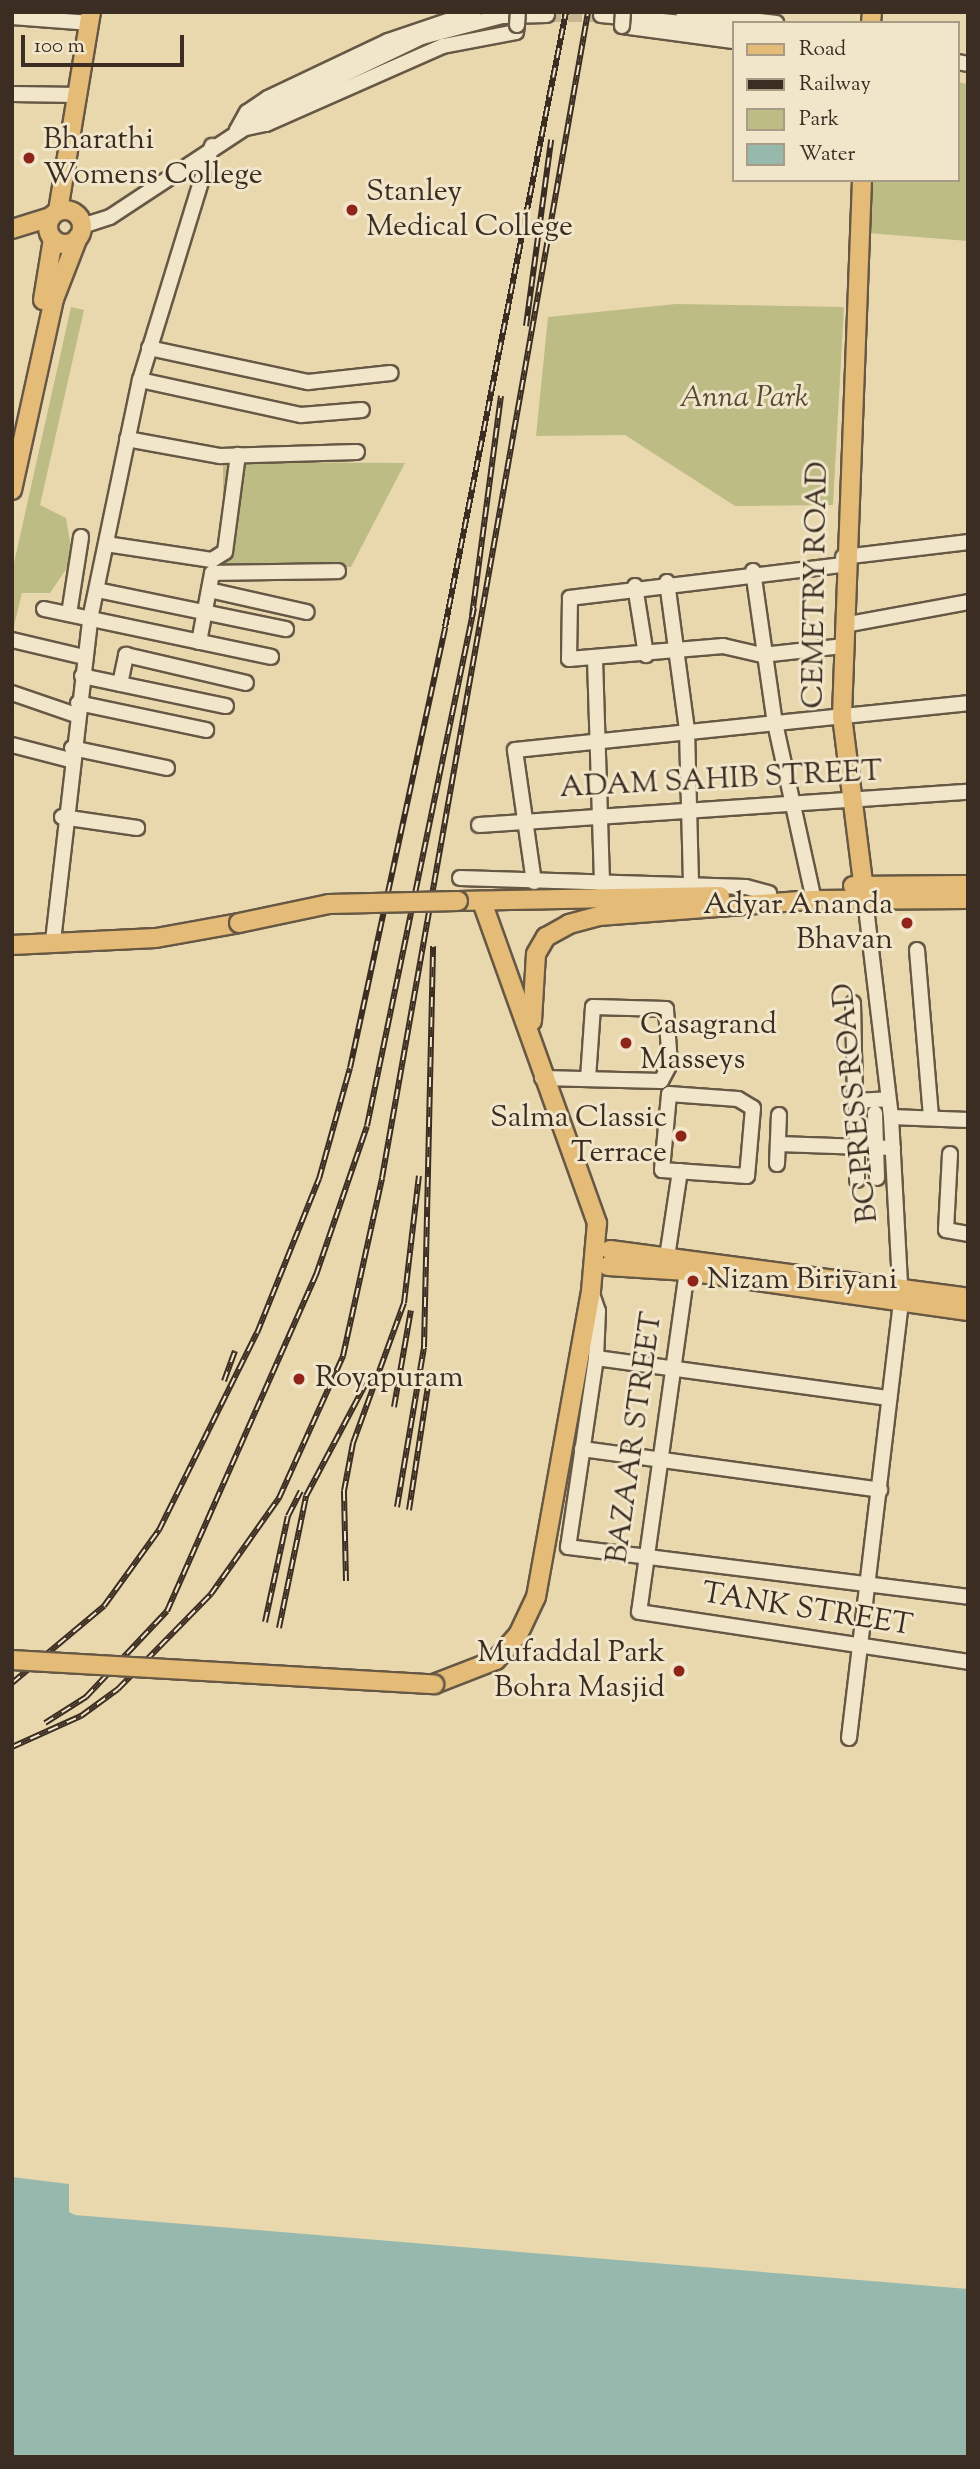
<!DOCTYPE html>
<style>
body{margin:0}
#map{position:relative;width:980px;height:2469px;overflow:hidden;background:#e9d8ae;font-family:"Sorts Mill Goudy",serif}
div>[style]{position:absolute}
.green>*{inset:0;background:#bebc85}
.water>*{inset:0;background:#97b9ad}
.minor-tunnel>*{height:14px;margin-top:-7px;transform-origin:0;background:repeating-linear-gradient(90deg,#c6b692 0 14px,transparent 0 21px)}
.roads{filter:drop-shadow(2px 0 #665845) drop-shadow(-2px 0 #665845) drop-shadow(0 2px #665845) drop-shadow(0 -2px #665845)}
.minor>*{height:14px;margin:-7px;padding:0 7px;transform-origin:7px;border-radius:7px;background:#f1e6ca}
.major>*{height:18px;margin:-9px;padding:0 9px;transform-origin:9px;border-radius:9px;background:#e4bc77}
.major>.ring{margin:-9px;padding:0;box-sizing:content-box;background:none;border:18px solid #e4bc77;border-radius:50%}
.rail>*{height:6px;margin-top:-3px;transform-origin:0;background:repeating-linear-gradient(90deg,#f1e6ca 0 10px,#3b2d22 0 20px);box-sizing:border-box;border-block:2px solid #3b2d22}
.bridges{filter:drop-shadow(2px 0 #665845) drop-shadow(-2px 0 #665845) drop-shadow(0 2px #665845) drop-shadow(0 -2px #665845)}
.minor-bridge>*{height:14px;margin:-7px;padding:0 7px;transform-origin:7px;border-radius:7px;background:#f1e6ca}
.major-bridge>*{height:18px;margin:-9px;padding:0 9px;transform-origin:9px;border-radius:9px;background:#e4bc77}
.dots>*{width:19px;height:19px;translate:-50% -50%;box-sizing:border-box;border:4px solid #f1e6ca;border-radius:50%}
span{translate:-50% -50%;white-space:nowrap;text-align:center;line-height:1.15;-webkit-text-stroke:6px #f1e6ca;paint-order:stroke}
.poi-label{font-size:30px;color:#3b2d22}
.left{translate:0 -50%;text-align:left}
.right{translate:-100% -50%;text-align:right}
.park-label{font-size:30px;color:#554a36;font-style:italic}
.street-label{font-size:30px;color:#3b2d22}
.frame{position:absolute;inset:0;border:14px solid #3b2d22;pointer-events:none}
.legend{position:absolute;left:732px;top:21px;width:228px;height:161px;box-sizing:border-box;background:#f1e6ca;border:2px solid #a89c87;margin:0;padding:9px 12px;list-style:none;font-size:21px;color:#3b2d22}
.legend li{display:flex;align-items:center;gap:14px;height:35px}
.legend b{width:35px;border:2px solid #a89c87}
.scale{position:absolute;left:21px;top:35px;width:163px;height:32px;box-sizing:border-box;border:4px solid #3b2d22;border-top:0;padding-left:9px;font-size:21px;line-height:24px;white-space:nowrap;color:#3b2d22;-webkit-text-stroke:5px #f1e6ca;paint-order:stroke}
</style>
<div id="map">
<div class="green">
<i style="clip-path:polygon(957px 82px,968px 84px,968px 241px,867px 233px,871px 180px,957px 180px)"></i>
<i style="clip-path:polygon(676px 304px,844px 307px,833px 505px,735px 506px,625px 435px,536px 436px,548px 317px)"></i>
<i style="clip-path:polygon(71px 307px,84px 310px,40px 505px,66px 518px,73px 559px,50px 593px,22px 593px,12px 634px,12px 572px)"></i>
<i style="clip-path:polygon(223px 462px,405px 463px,351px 567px,223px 567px)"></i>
</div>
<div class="water">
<i style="clip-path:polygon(12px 2177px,69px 2184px,69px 2212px,75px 2215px,968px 2289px,968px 2457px,12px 2457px)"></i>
</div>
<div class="minor-tunnel">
<i style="left:547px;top:15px;width:54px"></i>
</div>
<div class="roads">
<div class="minor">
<i style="left:474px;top:12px;width:91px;rotate:161.4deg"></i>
<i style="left:388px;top:41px;width:133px;rotate:154.6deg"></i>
<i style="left:268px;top:98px;width:25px;rotate:146deg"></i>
<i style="left:247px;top:112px;width:21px;rotate:119deg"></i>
<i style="left:237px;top:130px;width:30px;rotate:-12deg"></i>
<i style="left:266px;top:124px;width:193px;rotate:-23.8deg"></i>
<i style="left:443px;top:46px;width:74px;rotate:-10.9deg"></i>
<i style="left:516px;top:32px;width:7px;rotate:-82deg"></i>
<i style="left:683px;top:12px;width:94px;rotate:6.7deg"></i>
<i style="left:601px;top:15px;width:133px;rotate:5.6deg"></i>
<i style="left:12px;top:17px;width:79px;rotate:4.3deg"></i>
<i style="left:622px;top:26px;width:112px;rotate:7.7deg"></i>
<i style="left:957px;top:62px;width:11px;rotate:10deg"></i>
<i style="left:12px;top:94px;width:67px;rotate:0.9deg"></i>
<i style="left:82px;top:226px;width:29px;rotate:-18deg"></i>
<i style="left:110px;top:217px;width:200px;rotate:-33.4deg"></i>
<i style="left:277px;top:107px;width:161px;rotate:-25.8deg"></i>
<i style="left:422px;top:37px;width:83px;rotate:-14.7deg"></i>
<i style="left:502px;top:16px;width:45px;rotate:-1.3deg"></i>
<i style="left:149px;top:348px;width:163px;rotate:12.1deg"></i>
<i style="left:308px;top:382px;width:83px;rotate:-6.2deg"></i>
<i style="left:140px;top:380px;width:165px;rotate:12.3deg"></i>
<i style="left:301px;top:415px;width:61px;rotate:-4.7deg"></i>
<i style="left:127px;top:439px;width:95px;rotate:10.4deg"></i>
<i style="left:220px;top:456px;width:137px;rotate:-1.7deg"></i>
<i style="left:106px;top:544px;width:107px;rotate:8.6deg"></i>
<i style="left:212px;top:560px;width:15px;rotate:-32deg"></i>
<i style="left:225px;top:552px;width:98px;rotate:-82.4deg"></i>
<i style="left:843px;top:557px;width:126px;rotate:-6.8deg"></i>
<i style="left:842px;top:565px;width:274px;rotate:173.1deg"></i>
<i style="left:570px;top:598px;width:61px;rotate:90.9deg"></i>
<i style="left:569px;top:659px;width:155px;rotate:-4.8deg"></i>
<i style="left:723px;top:646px;width:40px;rotate:13deg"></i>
<i style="left:762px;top:655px;width:81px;rotate:-6.3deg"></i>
<i style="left:753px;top:571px;width:154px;rotate:81.8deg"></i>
<i style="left:775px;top:723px;width:172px;rotate:77.6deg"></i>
<i style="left:667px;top:582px;width:149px;rotate:82.3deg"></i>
<i style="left:687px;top:730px;width:157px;rotate:88.5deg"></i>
<i style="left:635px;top:586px;width:70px;rotate:80.9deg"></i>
<i style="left:97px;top:590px;width:193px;rotate:11.7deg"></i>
<i style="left:209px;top:590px;width:100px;rotate:12.7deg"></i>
<i style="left:44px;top:609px;width:232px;rotate:11.9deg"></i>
<i style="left:69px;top:614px;width:78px;rotate:-81.1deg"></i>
<i style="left:844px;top:625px;width:126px;rotate:-10.5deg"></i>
<i style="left:12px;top:640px;width:74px;rotate:13.3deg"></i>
<i style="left:199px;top:642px;width:70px;rotate:-79.3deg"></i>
<i style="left:212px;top:573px;width:126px;rotate:-0.9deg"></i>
<i style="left:595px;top:659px;width:226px;rotate:88.2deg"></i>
<i style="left:82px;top:676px;width:147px;rotate:11.8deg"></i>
<i style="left:120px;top:684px;width:30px;rotate:-78deg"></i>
<i style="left:126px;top:655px;width:123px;rotate:13.1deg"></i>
<i style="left:12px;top:693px;width:68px;rotate:19deg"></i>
<i style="left:78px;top:703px;width:131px;rotate:11.9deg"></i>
<i style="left:12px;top:745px;width:60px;rotate:14.5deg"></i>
<i style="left:72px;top:748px;width:97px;rotate:11.9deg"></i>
<i style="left:62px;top:817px;width:76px;rotate:8.3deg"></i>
<i style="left:479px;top:825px;width:490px;rotate:-3.9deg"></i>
<i style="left:460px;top:878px;width:286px;rotate:1.8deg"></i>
<i style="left:746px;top:887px;width:24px;rotate:15deg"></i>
<i style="left:534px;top:882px;width:133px;rotate:-98.2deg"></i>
<i style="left:515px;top:750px;width:455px;rotate:-5.9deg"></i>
<i style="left:53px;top:941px;width:324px;rotate:-83.4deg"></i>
<i style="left:90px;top:619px;width:244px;rotate:-78.2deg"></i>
<i style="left:140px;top:380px;width:245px;rotate:-72.9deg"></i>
<i style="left:917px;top:950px;width:168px;rotate:85.2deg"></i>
<i style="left:853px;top:1003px;width:98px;rotate:88.8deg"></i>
<i style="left:855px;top:1101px;width:33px;rotate:-3deg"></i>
<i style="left:542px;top:1078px;width:119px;rotate:1.4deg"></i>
<i style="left:661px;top:1081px;width:19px;rotate:-62deg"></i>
<i style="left:670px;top:1064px;width:55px;rotate:-94.2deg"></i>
<i style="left:666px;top:1009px;width:73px;rotate:-178.4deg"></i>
<i style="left:593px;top:1007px;width:72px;rotate:94deg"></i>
<i style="left:669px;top:1094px;width:69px;rotate:4.1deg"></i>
<i style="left:738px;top:1099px;width:17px;rotate:31deg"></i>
<i style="left:753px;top:1108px;width:68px;rotate:95deg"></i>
<i style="left:747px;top:1176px;width:85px;rotate:-176deg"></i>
<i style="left:662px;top:1170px;width:76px;rotate:-84.7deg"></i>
<i style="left:857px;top:1111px;width:69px;rotate:90deg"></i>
<i style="left:875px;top:1113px;width:65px;rotate:88.2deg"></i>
<i style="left:891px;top:1117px;width:77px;rotate:2.2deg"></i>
<i style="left:778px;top:1144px;width:115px;rotate:2deg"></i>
<i style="left:950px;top:1154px;width:76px;rotate:93deg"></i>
<i style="left:946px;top:1230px;width:22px;rotate:10deg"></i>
<i style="left:777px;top:1164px;width:49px;rotate:-87.7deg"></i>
<i style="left:667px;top:1257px;width:87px;rotate:-81.4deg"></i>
<i style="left:687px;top:1271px;width:344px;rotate:98deg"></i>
<i style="left:639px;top:1612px;width:333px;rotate:8.6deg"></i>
<i style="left:591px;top:1291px;width:21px;rotate:71deg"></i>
<i style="left:598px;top:1311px;width:47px;rotate:92.4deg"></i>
<i style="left:596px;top:1358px;width:191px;rotate:98.4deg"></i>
<i style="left:568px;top:1547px;width:403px;rotate:7.1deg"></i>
<i style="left:596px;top:1358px;width:296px;rotate:7.8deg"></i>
<i style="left:582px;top:1449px;width:301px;rotate:7.8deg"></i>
<i style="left:849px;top:1738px;width:439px;rotate:-83.2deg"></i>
<i style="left:901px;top:1302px;width:185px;rotate:-93.1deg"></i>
<i style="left:891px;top:1117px;width:221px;rotate:-96.8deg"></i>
</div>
<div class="major">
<i style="left:871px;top:23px;width:11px;rotate:-85deg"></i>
<i style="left:862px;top:180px;width:536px;rotate:92.14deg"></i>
<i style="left:842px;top:716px;width:183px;rotate:82.8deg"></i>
<i class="ring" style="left:48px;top:210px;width:16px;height:16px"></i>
<i style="left:58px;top:211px;width:202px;rotate:-80.6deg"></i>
<i style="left:12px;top:229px;width:41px;rotate:-17.1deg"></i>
<i style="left:43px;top:300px;width:62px;rotate:-80.7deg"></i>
<i style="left:12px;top:490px;width:196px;rotate:-77.6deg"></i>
<i style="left:54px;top:299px;width:66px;rotate:-68.8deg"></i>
<i style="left:853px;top:886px;width:115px;rotate:-0.5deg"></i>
<i style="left:458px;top:901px;width:262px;rotate:-1.1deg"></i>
<i style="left:12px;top:945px;width:144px;rotate:-2.8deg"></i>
<i style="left:156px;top:938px;width:84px;rotate:-10.2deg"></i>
<i style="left:532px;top:1021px;width:67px;rotate:-86.6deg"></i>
<i style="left:536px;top:954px;width:20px;rotate:-60deg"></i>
<i style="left:546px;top:937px;width:26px;rotate:-29deg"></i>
<i style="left:569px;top:924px;width:31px;rotate:-15deg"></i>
<i style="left:599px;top:916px;width:215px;rotate:-4.3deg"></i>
<i style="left:813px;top:900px;width:155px;rotate:-0.4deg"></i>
<i style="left:610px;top:1250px;width:361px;rotate:7.6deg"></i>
<i style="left:608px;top:1266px;width:79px;rotate:3.6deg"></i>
<i style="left:687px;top:1271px;width:284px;rotate:8.1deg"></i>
<i style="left:434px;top:1684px;width:66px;rotate:-21.2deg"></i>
<i style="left:496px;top:1660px;width:33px;rotate:-49deg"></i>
<i style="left:518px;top:1635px;width:42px;rotate:-64.7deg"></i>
<i style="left:536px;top:1597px;width:311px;rotate:-79.8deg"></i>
<i style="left:591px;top:1291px;width:68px;rotate:-85deg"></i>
<i style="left:597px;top:1223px;width:342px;rotate:-109.7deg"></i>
</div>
</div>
<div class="rail">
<i style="left:526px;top:326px;width:188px;rotate:-82.3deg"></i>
<i style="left:472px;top:616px;width:222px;rotate:-82.5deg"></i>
<i style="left:224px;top:1381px;width:32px;rotate:-70deg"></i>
<i style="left:394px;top:1407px;width:98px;rotate:-80.1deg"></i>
<i style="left:397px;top:1507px;width:162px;rotate:-80.4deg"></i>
<i style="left:424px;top:1347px;width:401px;rotate:-88.7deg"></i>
<i style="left:409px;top:1510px;width:139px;rotate:-81.3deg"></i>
<i style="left:346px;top:1581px;width:90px;rotate:-91.3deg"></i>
<i style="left:344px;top:1491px;width:49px;rotate:-79.4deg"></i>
<i style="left:353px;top:1443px;width:149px;rotate:-70deg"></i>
<i style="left:404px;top:1303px;width:128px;rotate:-83.3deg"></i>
<i style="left:265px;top:1622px;width:108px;rotate:-77.8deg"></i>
<i style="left:288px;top:1516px;width:28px;rotate:-63deg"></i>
<i style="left:279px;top:1628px;width:135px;rotate:-78.4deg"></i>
<i style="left:306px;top:1496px;width:128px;rotate:-62deg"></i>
<i style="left:12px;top:1683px;width:120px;rotate:-39.9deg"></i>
<i style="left:104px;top:1606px;width:94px;rotate:-54.1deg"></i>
<i style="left:159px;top:1530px;width:220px;rotate:-63.6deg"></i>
<i style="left:257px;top:1333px;width:166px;rotate:-68.1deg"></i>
<i style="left:319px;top:1179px;width:115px;rotate:-74.4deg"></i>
<i style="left:350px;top:1068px;width:451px;rotate:-77.8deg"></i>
<i style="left:445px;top:627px;width:627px;rotate:-78.87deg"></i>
<i style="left:45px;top:1723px;width:49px;rotate:-32.4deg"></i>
<i style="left:86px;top:1697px;width:118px;rotate:-46.7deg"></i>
<i style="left:167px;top:1611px;width:368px;rotate:-66.1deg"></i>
<i style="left:316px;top:1275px;width:157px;rotate:-71.1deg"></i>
<i style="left:367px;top:1126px;width:529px;rotate:-78.33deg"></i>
<i style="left:12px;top:1747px;width:76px;rotate:-24.2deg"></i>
<i style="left:81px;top:1716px;width:46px;rotate:-36.1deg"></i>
<i style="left:118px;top:1689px;width:133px;rotate:-45.6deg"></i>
<i style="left:211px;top:1594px;width:118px;rotate:-54.7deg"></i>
<i style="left:279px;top:1498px;width:156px;rotate:-65.7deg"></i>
<i style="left:343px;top:1356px;width:182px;rotate:-77.6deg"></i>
<i style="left:382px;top:1178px;width:1184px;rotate:-79.98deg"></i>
</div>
<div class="bridges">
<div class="minor-bridge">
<i style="left:517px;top:25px;width:13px;rotate:-86deg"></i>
<i style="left:622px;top:26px;width:14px;rotate:-86deg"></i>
</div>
<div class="major-bridge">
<i style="left:239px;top:923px;width:92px;rotate:-11.9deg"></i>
<i style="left:329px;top:904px;width:129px;rotate:-1.3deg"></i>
<i style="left:12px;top:1660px;width:423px;rotate:3.3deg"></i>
</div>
</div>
<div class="dots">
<i style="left:29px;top:158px;background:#8f2418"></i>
<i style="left:352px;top:210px;background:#8f2418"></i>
<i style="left:907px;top:923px;background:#8f2418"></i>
<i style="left:626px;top:1043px;background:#8f2418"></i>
<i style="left:681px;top:1136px;background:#8f2418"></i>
<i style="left:693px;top:1281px;background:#8f2418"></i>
<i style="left:299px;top:1379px;background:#8f2418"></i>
<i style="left:679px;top:1671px;background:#8f2418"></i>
</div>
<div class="poi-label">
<span class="left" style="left:43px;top:158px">Bharathi<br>Womens College</span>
<span class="left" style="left:366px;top:210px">Stanley<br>Medical College</span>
<span class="right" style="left:893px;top:923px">Adyar Ananda<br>Bhavan</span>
<span class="left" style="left:640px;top:1043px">Casagrand<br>Masseys</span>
<span class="right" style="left:667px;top:1136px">Salma Classic<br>Terrace</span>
<span class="left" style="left:707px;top:1281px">Nizam Biriyani</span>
<span class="left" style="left:315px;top:1379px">Royapuram</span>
<span class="right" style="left:665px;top:1671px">Mufaddal Park<br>Bohra Masjid</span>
</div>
<div class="park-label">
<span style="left:744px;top:399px">Anna Park</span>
</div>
<div class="street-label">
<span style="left:817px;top:585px;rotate:-89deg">CEMETRY ROAD</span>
<span style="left:721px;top:781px;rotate:-3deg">ADAM SAHIB STREET</span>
<span style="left:857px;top:1103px;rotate:-96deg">BC PRESS ROAD</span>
<span style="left:636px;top:1438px;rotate:-82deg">BAZAAR STREET</span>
<span style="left:807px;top:1611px;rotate:9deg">TANK STREET</span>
</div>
<div class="frame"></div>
<ul class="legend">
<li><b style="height:9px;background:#e4bc77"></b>Road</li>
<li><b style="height:9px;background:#3b2d22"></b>Railway</li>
<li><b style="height:19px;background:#bebc85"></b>Park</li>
<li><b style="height:19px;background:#97b9ad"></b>Water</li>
</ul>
<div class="scale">100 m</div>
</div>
